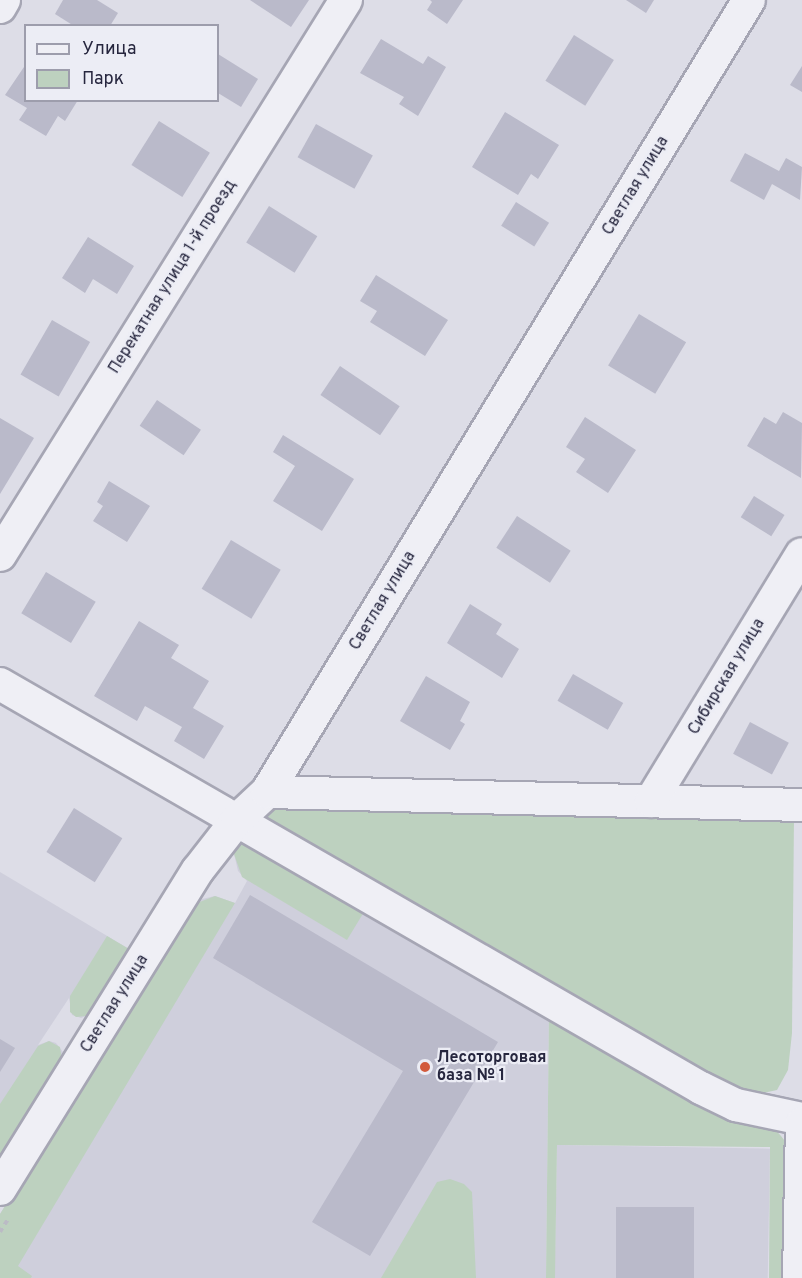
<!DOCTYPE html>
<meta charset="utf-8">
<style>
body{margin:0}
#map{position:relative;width:802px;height:1278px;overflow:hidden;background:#dddde7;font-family:Overpass,sans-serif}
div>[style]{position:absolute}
.built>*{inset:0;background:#cfcfdc;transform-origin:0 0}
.green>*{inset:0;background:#bdd1bf}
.building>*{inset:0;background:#babaca;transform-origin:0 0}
.path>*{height:4px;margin-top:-2px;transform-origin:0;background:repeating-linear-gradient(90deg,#bbbbc5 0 4.5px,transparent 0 9px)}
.roads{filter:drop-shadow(2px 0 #a6a6b4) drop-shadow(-2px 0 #a6a6b4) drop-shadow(0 2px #a6a6b4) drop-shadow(0 -2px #a6a6b4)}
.minor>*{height:32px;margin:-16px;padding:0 16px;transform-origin:16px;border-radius:16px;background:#efeff5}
.dots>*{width:16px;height:16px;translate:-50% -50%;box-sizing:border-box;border:3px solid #ecedf5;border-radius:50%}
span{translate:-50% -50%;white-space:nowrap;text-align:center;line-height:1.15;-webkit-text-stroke:4.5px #ecedf5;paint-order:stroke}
.street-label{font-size:16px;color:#26263e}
.poi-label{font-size:16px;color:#26263e;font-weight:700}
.left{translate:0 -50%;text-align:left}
.legend{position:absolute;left:24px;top:24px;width:195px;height:78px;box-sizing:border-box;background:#ecedf5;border:2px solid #9d9dac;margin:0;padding:8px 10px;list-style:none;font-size:18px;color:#26263e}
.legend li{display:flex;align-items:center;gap:12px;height:30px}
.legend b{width:30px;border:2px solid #9d9dac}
</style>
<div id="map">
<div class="built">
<i style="clip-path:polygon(241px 836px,549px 1010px,546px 1278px,0 1278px,0 1214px,202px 899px,215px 896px,235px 903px,247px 881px,238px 871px,234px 854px)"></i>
<i style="clip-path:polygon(0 872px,129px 949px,86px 1016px,81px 1018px,72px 1015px,69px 998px,38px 1045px,49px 1041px,56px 1043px,63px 1052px,0 1157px)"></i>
<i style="left:557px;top:1145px;width:213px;height:133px;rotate:1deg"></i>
</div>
<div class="green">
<i style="clip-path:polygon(276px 804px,794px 816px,792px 1033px,788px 1070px,777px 1090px,754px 1095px,726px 1085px,259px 818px)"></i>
<i style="clip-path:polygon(241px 836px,367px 907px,347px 940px,242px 877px,234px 854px)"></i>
<i style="clip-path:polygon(215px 896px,235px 903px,18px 1266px,32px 1276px,31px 1278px,0 1278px,0 1214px,192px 905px)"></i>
<i style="clip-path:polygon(107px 936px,129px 949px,92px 1009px,86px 1016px,76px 1017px,70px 1012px,70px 996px)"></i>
<i style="clip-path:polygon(549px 1010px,774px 1128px,781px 1136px,788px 1145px,791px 1278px,769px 1278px,770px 1147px,557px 1145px,555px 1278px,546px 1278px)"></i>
<i style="clip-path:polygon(49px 1041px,60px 1047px,62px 1060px,0 1157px,0 1104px,38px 1046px)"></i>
<i style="clip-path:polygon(450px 1179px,464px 1184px,472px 1192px,476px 1278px,381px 1278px,437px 1182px)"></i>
</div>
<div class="building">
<i style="clip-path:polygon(63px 0,97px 0,118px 13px,110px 26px,74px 26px,55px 14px)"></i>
<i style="clip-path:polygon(250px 0,309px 0,291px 27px)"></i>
<i style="clip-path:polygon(430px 0,463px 0,447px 24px,427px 10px,432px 2px)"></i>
<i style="clip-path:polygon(626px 0,654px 0,646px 13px)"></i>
<i style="left:574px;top:35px;width:47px;height:54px;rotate:32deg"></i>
<i style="clip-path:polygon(381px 39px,423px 64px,428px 56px,446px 67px,418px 116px,399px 104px,404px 97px,360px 73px)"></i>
<i style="clip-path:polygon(218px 54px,258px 79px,241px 107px,218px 93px)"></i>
<i style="clip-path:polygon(26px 64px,26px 100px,78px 100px,65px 121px,58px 116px,46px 136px,19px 120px,27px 108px,5px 95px)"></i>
<i style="clip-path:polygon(802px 66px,802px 92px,790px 85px)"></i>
<i style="clip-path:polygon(505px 112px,559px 145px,538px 179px,531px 174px,518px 195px,472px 167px)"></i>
<i style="left:159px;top:121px;width:60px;height:52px;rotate:32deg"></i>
<i style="left:316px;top:124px;width:65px;height:38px;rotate:29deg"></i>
<i style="clip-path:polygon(745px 153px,779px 171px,786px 158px,802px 167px,800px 200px,772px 184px,764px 200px,730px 181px)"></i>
<i style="left:516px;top:202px;width:39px;height:28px;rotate:32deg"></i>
<i style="left:269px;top:206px;width:57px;height:43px;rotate:32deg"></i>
<i style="clip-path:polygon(88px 237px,134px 266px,117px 294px,93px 279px,85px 293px,62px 278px)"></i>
<i style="clip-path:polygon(376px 275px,448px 320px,425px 356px,370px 322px,377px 311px,360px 301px)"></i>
<i style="left:639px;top:314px;width:55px;height:60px;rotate:31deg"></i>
<i style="left:52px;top:320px;width:44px;height:63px;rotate:30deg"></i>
<i style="left:340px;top:366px;width:72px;height:35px;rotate:34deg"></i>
<i style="left:157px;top:400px;width:53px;height:31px;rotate:34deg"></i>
<i style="clip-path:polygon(783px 412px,802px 423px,801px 478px,747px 446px,764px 417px,776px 424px)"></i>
<i style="clip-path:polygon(585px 417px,636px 450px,608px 493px,576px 472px,585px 459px,566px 447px)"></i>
<i style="clip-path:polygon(0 418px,34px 438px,0 494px)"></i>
<i style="clip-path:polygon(283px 435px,354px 479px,322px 531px,273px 501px,295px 466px,273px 452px)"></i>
<i style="clip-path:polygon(109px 481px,150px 506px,127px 542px,93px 521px,103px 506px,97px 502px)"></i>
<i style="left:754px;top:496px;width:36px;height:25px;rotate:32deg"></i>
<i style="left:517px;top:516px;width:64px;height:38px;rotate:33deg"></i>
<i style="left:231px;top:540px;width:58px;height:57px;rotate:31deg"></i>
<i style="left:46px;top:572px;width:58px;height:48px;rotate:31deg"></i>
<i style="clip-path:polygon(470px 604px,502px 624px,496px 634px,519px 649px,502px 678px,447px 643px)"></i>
<i style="clip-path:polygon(139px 621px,179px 645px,171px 658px,209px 681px,193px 708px,224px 726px,204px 759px,174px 741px,182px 727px,145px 706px,137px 721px,94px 696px)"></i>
<i style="left:573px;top:674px;width:58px;height:31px;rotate:30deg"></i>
<i style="clip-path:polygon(426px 676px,470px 702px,460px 721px,465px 724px,450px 750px,400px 721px)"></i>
<i style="left:750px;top:722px;width:44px;height:36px;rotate:28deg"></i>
<i style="left:74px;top:808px;width:57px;height:52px;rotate:32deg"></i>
<i style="clip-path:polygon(250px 895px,498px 1042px,370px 1256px,312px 1222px,403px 1071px,213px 958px)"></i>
<i style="clip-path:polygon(0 1039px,15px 1048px,0 1072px)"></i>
<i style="left:616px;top:1207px;width:78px;height:71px"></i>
</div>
<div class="path">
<i style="left:0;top:1232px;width:15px;rotate:-58deg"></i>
</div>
<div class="roads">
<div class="minor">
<i style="left:0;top:7px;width:8px;rotate:-60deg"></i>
<i style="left:0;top:555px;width:654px;rotate:-58.06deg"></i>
<i style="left:0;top:684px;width:809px;rotate:29.96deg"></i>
<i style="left:701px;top:1088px;width:39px;rotate:26deg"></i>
<i style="left:736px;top:1105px;width:67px;rotate:12deg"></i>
<i style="left:267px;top:792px;width:535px;rotate:1.39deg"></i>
<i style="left:651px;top:801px;width:289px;rotate:-58.6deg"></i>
<i style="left:0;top:1189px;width:375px;rotate:-58.2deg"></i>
<i style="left:198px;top:870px;width:63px;rotate:-52deg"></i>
<i style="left:237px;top:820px;width:41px;rotate:-43deg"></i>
<i style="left:267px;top:792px;width:927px;rotate:-58.68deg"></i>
<i style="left:799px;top:1278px;width:155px;rotate:-88.9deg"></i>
</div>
</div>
<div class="dots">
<i style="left:425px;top:1067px;background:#d25a3c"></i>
</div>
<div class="street-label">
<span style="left:636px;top:186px;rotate:-59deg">Светлая улица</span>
<span style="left:173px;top:277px;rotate:-58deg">Перекатная улица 1-й проезд</span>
<span style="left:383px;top:601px;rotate:-59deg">Светлая улица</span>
<span style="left:727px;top:677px;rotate:-59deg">Сибирская улица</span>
<span style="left:115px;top:1004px;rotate:-58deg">Светлая улица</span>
</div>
<div class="poi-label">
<span class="left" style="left:437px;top:1067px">Лесоторговая<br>база № 1</span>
</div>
<ul class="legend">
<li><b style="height:8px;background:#efeff5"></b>Улица</li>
<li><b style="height:16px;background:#bdd1bf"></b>Парк</li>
</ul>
</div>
